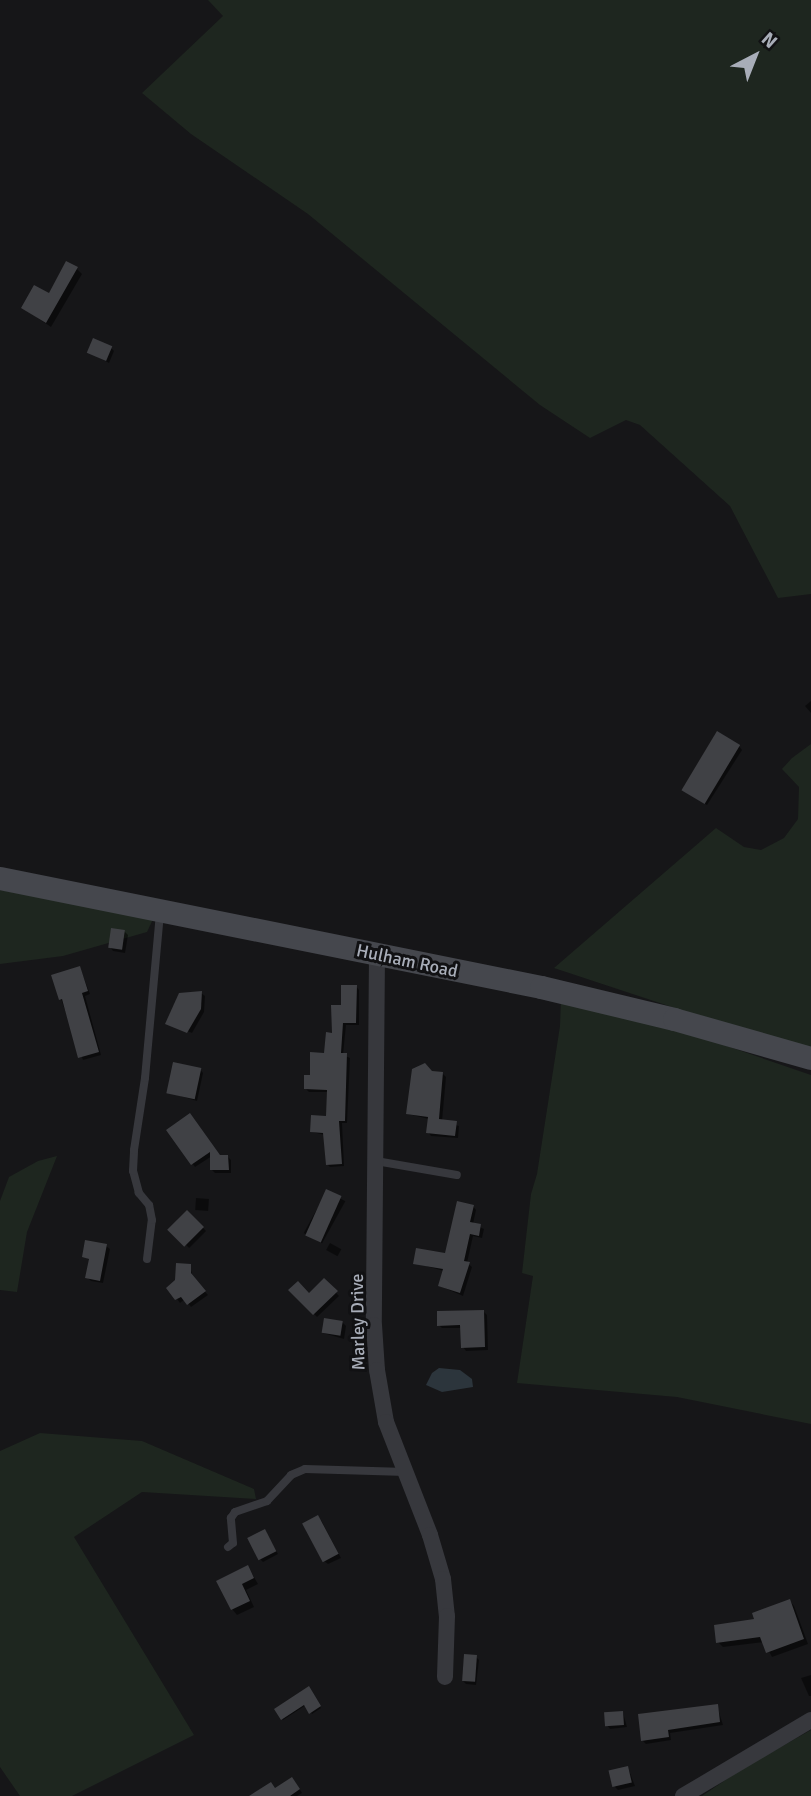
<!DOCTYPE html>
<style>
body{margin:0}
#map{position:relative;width:811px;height:1796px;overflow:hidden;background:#161618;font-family:Signika,sans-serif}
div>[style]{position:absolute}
.green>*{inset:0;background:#1e261f}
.water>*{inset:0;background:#2c353c}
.shadow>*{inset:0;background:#0007;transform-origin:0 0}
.building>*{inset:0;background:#404145;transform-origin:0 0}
.lane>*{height:8px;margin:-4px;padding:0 4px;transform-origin:4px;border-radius:4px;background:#37383d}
.street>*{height:16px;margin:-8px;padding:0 8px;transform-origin:8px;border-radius:8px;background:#37383d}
.secondary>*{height:23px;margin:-11.5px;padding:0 11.5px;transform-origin:11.5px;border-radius:11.5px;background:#45474d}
span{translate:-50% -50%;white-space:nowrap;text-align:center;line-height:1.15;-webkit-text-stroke:6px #111113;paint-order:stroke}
.street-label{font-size:18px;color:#a8adb8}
.north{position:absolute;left:720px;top:21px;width:70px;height:70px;-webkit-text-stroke:5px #111113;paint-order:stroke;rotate:42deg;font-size:19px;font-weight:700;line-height:28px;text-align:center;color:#a8adb8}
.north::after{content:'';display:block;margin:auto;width:24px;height:32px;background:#a8adb8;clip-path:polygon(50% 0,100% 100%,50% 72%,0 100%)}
</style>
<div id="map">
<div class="green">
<i style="clip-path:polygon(208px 0,811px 0,811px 594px,778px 598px,730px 506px,640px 425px,626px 420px,590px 438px,540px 405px,308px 214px,191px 134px,142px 93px,223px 16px)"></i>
<i style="clip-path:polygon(811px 744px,811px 1053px,554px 968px,716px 828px,744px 847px,761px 850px,784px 838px,798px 819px,799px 787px,782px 769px,792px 758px)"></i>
<i style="clip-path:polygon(0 890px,155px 915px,147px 932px,63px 956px,0 964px)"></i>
<i style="clip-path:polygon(561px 998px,660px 1023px,811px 1075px,811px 1424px,677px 1397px,517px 1383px,533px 1276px,522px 1273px,531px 1194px,537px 1174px,560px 1026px)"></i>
<i style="clip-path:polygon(57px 1156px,27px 1232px,17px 1292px,0 1290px,0 1201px,9px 1177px,38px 1161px)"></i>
<i style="clip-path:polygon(40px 1433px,142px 1441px,254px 1489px,256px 1499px,142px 1492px,74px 1537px,194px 1735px,72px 1796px,20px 1796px,0 1767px,0 1451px)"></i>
<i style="clip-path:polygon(811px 1730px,811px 1796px,702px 1796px,743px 1768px)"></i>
</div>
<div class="water">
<i style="clip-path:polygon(439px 1368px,460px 1370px,472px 1379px,473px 1387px,442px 1392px,426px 1385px,432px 1373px)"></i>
</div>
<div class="shadow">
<i style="clip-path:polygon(77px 269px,82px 274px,51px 327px,23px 308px,49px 296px)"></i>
<i style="clip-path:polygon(111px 348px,114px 351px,109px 363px,89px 352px)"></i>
<i style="clip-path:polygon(811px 701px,811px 713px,805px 706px)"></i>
<i style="clip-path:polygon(739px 746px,742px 750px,707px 805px,686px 792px)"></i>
<i style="clip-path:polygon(125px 932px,128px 935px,125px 953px,113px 951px,110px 947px)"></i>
<i style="clip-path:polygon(80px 968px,90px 994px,85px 996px,101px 1055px,83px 1060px,61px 999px)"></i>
<i style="clip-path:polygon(356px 986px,359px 990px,359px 1025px,346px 1025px,343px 1055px,350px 1058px,347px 1123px,342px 1123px,344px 1166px,330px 1167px,327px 1164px,325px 1135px,312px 1132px,328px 1117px,329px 1092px,309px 1092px,306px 1089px,326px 1054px,343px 1006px)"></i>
<i style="clip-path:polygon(201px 993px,205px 996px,204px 1012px,192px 1033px,169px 1023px)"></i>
<i style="clip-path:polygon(200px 1069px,203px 1073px,197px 1101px,168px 1092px)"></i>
<i style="clip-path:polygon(443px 1074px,446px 1077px,442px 1121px,459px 1126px,458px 1138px,431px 1136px,428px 1132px,429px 1119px,408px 1114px)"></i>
<i style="clip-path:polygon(169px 1131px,220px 1157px,228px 1157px,231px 1160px,231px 1173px,215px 1173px,211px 1169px,212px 1156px,195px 1167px)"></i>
<i style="left:327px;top:1191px;width:21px;height:48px;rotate:29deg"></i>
<i style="left:196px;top:1198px;width:13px;height:12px;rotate:4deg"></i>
<i style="clip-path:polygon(473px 1206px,476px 1210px,473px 1224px,484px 1229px,482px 1238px,473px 1236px,467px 1263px,472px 1267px,463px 1296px,440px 1286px,444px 1271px,415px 1263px,446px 1255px)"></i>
<i style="left:187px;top:1212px;width:27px;height:24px;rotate:45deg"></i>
<i style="left:330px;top:1243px;width:13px;height:8px;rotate:29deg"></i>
<i style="clip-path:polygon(106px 1246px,110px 1249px,103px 1283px,91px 1281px,87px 1277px,91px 1261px,84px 1256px)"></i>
<i style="clip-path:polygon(190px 1266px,193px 1278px,208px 1295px,191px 1307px,185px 1299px,180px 1303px,169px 1288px)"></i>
<i style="clip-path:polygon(324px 1280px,339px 1296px,317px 1317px,291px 1290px,309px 1295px)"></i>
<i style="clip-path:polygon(484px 1312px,487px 1315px,488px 1350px,466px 1351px,463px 1347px,462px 1328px,442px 1328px,439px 1325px)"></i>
<i style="clip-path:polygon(343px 1323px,346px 1326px,344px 1339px,323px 1333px)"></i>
<i style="clip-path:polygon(321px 1520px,341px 1558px,328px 1564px,324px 1561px)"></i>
<i style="clip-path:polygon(264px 1531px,278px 1554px,263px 1562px,260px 1559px)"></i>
<i style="clip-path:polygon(248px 1567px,258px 1584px,246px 1590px,254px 1607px,237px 1615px,232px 1609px)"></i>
<i style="clip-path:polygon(790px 1601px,794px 1606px,808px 1644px,772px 1657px,764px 1642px,723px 1647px,718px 1642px)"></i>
<i style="clip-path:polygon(476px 1657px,479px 1660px,476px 1685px,466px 1684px,463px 1681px)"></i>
<i style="clip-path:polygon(811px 1675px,811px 1696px,809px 1696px,801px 1678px)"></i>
<i style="clip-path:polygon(308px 1688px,321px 1708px,312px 1714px,306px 1705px,283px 1720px,276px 1709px)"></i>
<i style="clip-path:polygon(717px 1706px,723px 1725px,670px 1733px,671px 1740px,646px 1744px,643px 1741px)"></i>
<i style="clip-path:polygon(623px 1713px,627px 1727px,610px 1729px,607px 1725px)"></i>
<i style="clip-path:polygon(628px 1768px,635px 1786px,618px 1790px,615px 1787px)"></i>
<i style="clip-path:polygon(295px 1782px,302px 1793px,297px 1796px,262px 1796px)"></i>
</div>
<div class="building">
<i style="clip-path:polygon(66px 261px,78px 267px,46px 323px,21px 308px,34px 285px,49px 293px)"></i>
<i style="left:93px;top:338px;width:21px;height:16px;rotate:23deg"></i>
<i style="left:717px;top:731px;width:27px;height:69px;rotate:31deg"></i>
<i style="left:111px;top:928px;width:14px;height:20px;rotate:8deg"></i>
<i style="clip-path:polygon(80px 966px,88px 991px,82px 993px,99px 1052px,78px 1058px,62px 999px,59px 1000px,51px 975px)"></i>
<i style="clip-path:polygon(341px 985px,357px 985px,356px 1023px,343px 1023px,341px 1053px,347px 1053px,345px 1121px,339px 1121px,342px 1164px,326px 1165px,323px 1133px,310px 1132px,311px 1115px,326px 1116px,327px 1090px,304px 1089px,304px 1075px,310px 1075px,310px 1052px,324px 1053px,326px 1032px,332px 1033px,331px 1005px,341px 1005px)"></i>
<i style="clip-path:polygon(202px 991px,201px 1009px,187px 1033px,165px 1024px,179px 993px)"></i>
<i style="left:173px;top:1062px;width:29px;height:32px;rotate:12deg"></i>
<i style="clip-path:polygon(425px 1063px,432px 1071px,443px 1072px,439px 1119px,457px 1121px,455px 1136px,426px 1133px,428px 1117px,406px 1114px,412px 1069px)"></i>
<i style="clip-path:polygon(190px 1113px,220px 1155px,228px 1155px,229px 1170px,210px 1170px,210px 1152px,191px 1165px,166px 1130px)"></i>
<i style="left:326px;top:1189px;width:17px;height:51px;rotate:24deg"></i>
<i style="clip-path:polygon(457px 1201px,474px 1205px,470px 1222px,481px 1224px,479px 1236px,470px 1234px,464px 1261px,470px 1262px,460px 1293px,438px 1286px,443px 1269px,413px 1264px,416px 1248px,445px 1253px)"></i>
<i style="left:187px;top:1210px;width:24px;height:28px;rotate:45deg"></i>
<i style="clip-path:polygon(85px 1240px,107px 1244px,100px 1281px,85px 1278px,89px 1259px,82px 1257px)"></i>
<i style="clip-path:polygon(176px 1263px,191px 1264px,191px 1273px,206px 1291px,187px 1305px,181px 1297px,175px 1300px,166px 1288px,175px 1280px)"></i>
<i style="clip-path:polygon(324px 1278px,338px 1291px,313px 1315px,288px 1290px,298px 1281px,309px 1293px)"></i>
<i style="clip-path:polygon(484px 1310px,485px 1347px,461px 1348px,460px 1325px,437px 1326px,437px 1311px)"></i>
<i style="left:324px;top:1318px;width:19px;height:15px;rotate:9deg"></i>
<i style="left:318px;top:1515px;width:44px;height:18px;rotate:62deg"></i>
<i style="left:265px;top:1529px;width:25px;height:20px;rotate:63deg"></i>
<i style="clip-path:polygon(248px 1565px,254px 1578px,242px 1584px,250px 1601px,231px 1610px,216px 1581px)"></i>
<i style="clip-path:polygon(790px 1599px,804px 1639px,766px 1653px,760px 1637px,716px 1643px,714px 1625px,754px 1619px,752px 1613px)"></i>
<i style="left:464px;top:1654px;width:13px;height:27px;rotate:4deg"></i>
<i style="clip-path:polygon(309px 1686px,321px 1706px,309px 1714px,304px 1705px,281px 1720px,274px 1709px)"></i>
<i style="clip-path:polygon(718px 1704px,720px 1722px,668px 1730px,669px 1737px,641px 1741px,638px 1714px)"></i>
<i style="left:623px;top:1711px;width:14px;height:19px;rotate:86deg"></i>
<i style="left:628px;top:1766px;width:17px;height:20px;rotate:77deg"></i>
<i style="clip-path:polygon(292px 1777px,300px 1789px,290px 1796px,249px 1796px,271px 1782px,275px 1788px)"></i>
</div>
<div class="lane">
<i style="left:376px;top:1161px;width:82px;rotate:9.8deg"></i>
<i style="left:147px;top:1259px;width:39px;rotate:-83deg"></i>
<i style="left:152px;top:1220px;width:15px;rotate:-101deg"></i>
<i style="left:149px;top:1205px;width:16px;rotate:-130deg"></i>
<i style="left:139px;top:1193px;width:23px;rotate:-105deg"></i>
<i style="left:133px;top:1171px;width:21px;rotate:-87deg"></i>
<i style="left:134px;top:1150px;width:73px;rotate:-81.3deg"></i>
<i style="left:145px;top:1078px;width:167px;rotate:-84.8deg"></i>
<i style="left:228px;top:1547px;width:6px;rotate:-39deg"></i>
<i style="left:233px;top:1543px;width:25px;rotate:-95deg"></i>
<i style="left:231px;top:1518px;width:7px;rotate:-56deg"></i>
<i style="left:235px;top:1512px;width:34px;rotate:-19deg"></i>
<i style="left:267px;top:1501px;width:35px;rotate:-47deg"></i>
<i style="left:291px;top:1475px;width:15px;rotate:-23deg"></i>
<i style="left:305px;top:1469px;width:101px;rotate:1.7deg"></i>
</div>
<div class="street">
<i style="left:377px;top:955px;width:370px;rotate:90.5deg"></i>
<i style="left:374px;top:1325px;width:45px;rotate:86.2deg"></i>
<i style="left:377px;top:1370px;width:53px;rotate:80.2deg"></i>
<i style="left:386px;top:1422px;width:121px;rotate:68.7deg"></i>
<i style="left:430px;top:1535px;width:46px;rotate:73.5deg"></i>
<i style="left:443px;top:1579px;width:37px;rotate:84deg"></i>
<i style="left:447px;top:1616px;width:61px;rotate:91.9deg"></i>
<i style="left:683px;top:1796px;width:149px;rotate:-30.7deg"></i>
</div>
<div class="secondary">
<i style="left:0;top:878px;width:552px;rotate:11.39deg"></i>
<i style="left:541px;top:987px;width:137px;rotate:13.5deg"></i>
<i style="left:674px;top:1019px;width:142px;rotate:15.9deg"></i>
</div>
<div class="street-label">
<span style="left:407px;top:961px;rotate:12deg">Hulham Road</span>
<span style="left:358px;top:1322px;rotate:-91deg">Marley Drive</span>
</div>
<div class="north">N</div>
</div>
